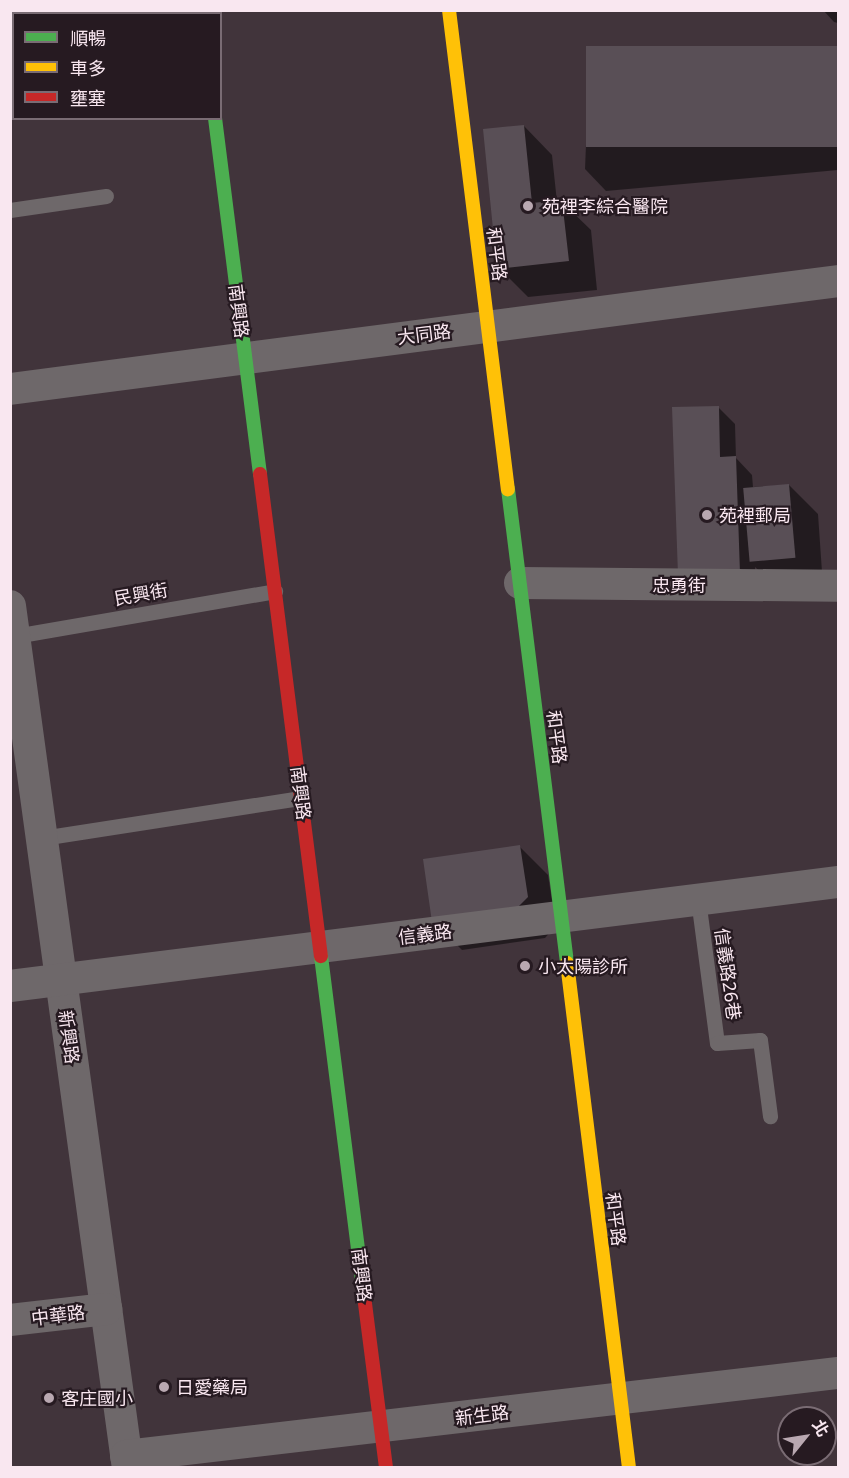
<!DOCTYPE html>
<meta charset="utf-8">
<style>
body{margin:0}
#map{position:relative;width:849px;height:1478px;overflow:hidden;background:#41343b;font-family:"Noto Sans","Noto Sans TC",sans-serif}
div>[style]{position:absolute}
.shadow>*{inset:0;background:#0007}
.building>*{inset:0;background:#594f56;transform-origin:0 0}
.lane>*{height:15px;margin:-7.5px;padding:0 7.5px;transform-origin:7.5px;border-radius:7.5px;background:#6e686a}
.street>*{height:32px;margin:-16px;padding:0 16px;transform-origin:16px;border-radius:16px;background:#6e686a}
.fast>*{height:14px;margin:-7px;padding:0 7px;transform-origin:7px;border-radius:7px;background:#4caf50}
.slow>*{height:14px;margin:-7px;padding:0 7px;transform-origin:7px;border-radius:7px;background:#ffc107}
.jam>*{height:14px;margin:-7px;padding:0 7px;transform-origin:7px;border-radius:7px;background:#c62828}
.dots>*{width:16px;height:16px;translate:-50% -50%;box-sizing:border-box;border:3px solid #261a21;border-radius:50%}
span{translate:-50% -50%;white-space:nowrap;text-align:center;line-height:1.15;-webkit-text-stroke:4.5px #261a21;paint-order:stroke}
.poi-label{font-size:18px;color:#f9e7f0}
.left{translate:0 -50%;text-align:left}
.street-label{font-size:18px;color:#f9e7f0}
.frame{position:absolute;inset:0;border:12px solid #f9e7f0;pointer-events:none}
.legend{position:absolute;left:12px;top:12px;width:210px;height:108px;box-sizing:border-box;background:#261a21;border:2px solid #7a6c74;margin:0;padding:8px 10px;list-style:none;font-size:18px;color:#f9e7f0}
.legend li{display:flex;align-items:center;gap:12px;height:30px}
.legend b{width:30px;border:2px solid #7a6c74}
.north{position:absolute;left:777px;top:1406px;width:60px;height:60px;box-sizing:border-box;background:#261a21;border:2px solid #7a6c74;border-radius:50%;rotate:60deg;font-size:16px;font-weight:700;line-height:24px;text-align:center;color:#f9e7f0}
.north::after{content:'';display:block;margin:auto;width:21px;height:27px;background:#b9a8b1;clip-path:polygon(50% 0,100% 100%,50% 72%,0 100%)}
</style>
<div id="map">
<div class="shadow">
<i style="clip-path:polygon(823px 10px,838px 10px,838px 23px,834px 22px)"></i>
<i style="clip-path:polygon(838px 47px,838px 170px,606px 191px,585px 169px,589px 70px)"></i>
<i style="clip-path:polygon(524px 126px,552px 155px,557px 202px,562px 202px,591px 230px,597px 290px,528px 297px,499px 268px)"></i>
<i style="clip-path:polygon(718px 407px,735px 424px,736px 458px,752px 475px,753px 487px,789px 485px,818px 514px,823px 586px,778px 589px,755px 567px,756px 589px,696px 591px)"></i>
<i style="clip-path:polygon(519px 846px,548px 875px,556px 926px,545px 938px,462px 950px,433px 921px)"></i>
</div>
<div class="building">
<i style="left:838px;top:46px;width:101px;height:252px;rotate:90deg"></i>
<i style="clip-path:polygon(524px 125px,532px 203px,562px 200px,569px 261px,497px 269px,483px 129px)"></i>
<i style="clip-path:polygon(719px 406px,720px 457px,736px 456px,740px 573px,678px 575px,672px 407px)"></i>
<i style="left:789px;top:484px;width:74px;height:46px;rotate:85deg"></i>
<i style="clip-path:polygon(520px 845px,528px 897px,516px 909px,432px 922px,423px 859px)"></i>
</div>
<div class="lane">
<i style="left:10px;top:210px;width:97px;rotate:-8.3deg"></i>
<i style="left:15px;top:636px;width:264px;rotate:-9.8deg"></i>
<i style="left:42px;top:838px;width:262px;rotate:-8.8deg"></i>
<i style="left:698px;top:899px;width:145px;rotate:82.5deg"></i>
<i style="left:717px;top:1043px;width:43px;rotate:-4deg"></i>
<i style="left:760px;top:1040px;width:77px;rotate:82.5deg"></i>
</div>
<div class="street">
<i style="left:201px;top:10px;width:4px;rotate:76deg"></i>
<i style="left:10px;top:389px;width:835px;rotate:-7.43deg"></i>
<i style="left:520px;top:583px;width:318px;rotate:0.5deg"></i>
<i style="left:10px;top:606px;width:870px;rotate:82.21deg"></i>
<i style="left:10px;top:986px;width:835px;rotate:-7.16deg"></i>
<i style="left:10px;top:1320px;width:97px;rotate:-6.5deg"></i>
<i style="left:126px;top:1456px;width:717px;rotate:-6.65deg"></i>
</div>
<div class="fast">
<i style="left:215px;top:118px;width:359px;rotate:82.8deg"></i>
<i style="left:508px;top:489px;width:478px;rotate:82.9deg"></i>
<i style="left:321px;top:956px;width:335px;rotate:82.8deg"></i>
</div>
<div class="slow">
<i style="left:449px;top:10px;width:483px;rotate:83deg"></i>
<i style="left:567px;top:963px;width:509px;rotate:83deg"></i>
</div>
<div class="jam">
<i style="left:260px;top:474px;width:486px;rotate:82.8deg"></i>
<i style="left:363px;top:1288px;width:181px;rotate:82.7deg"></i>
</div>
<div class="dots">
<i style="left:528px;top:206px;background:#b9a8b1"></i>
<i style="left:707px;top:515px;background:#b9a8b1"></i>
<i style="left:525px;top:966px;background:#b9a8b1"></i>
<i style="left:164px;top:1387px;background:#b9a8b1"></i>
<i style="left:49px;top:1398px;background:#b9a8b1"></i>
</div>
<div class="poi-label">
<span class="left" style="left:542px;top:206px">苑裡李綜合醫院</span>
<span class="left" style="left:719px;top:515px">苑裡郵局</span>
<span class="left" style="left:538px;top:966px">小太陽診所</span>
<span class="left" style="left:176px;top:1387px">日愛藥局</span>
<span class="left" style="left:61px;top:1398px">客庄國小</span>
</div>
<div class="street-label">
<span style="left:497px;top:254px;rotate:83deg">和平路</span>
<span style="left:239px;top:311px;rotate:83deg">南興路</span>
<span style="left:424px;top:334px;rotate:-7deg">大同路</span>
<span style="left:679px;top:585px">忠勇街</span>
<span style="left:141px;top:594px;rotate:-10deg">民興街</span>
<span style="left:557px;top:737px;rotate:83deg">和平路</span>
<span style="left:301px;top:793px;rotate:83deg">南興路</span>
<span style="left:425px;top:934px;rotate:-7deg">信義路</span>
<span style="left:728px;top:974px;rotate:82deg">信義路26巷</span>
<span style="left:69px;top:1037px;rotate:82deg">新興路</span>
<span style="left:616px;top:1219px;rotate:83deg">和平路</span>
<span style="left:362px;top:1275px;rotate:83deg">南興路</span>
<span style="left:58px;top:1315px;rotate:-7deg">中華路</span>
<span style="left:482px;top:1415px;rotate:-7deg">新生路</span>
</div>
<div class="frame"></div>
<ul class="legend">
<li><b style="height:8px;background:#4caf50"></b>順暢</li>
<li><b style="height:8px;background:#ffc107"></b>車多</li>
<li><b style="height:8px;background:#c62828"></b>壅塞</li>
</ul>
<div class="north">北</div>
</div>
